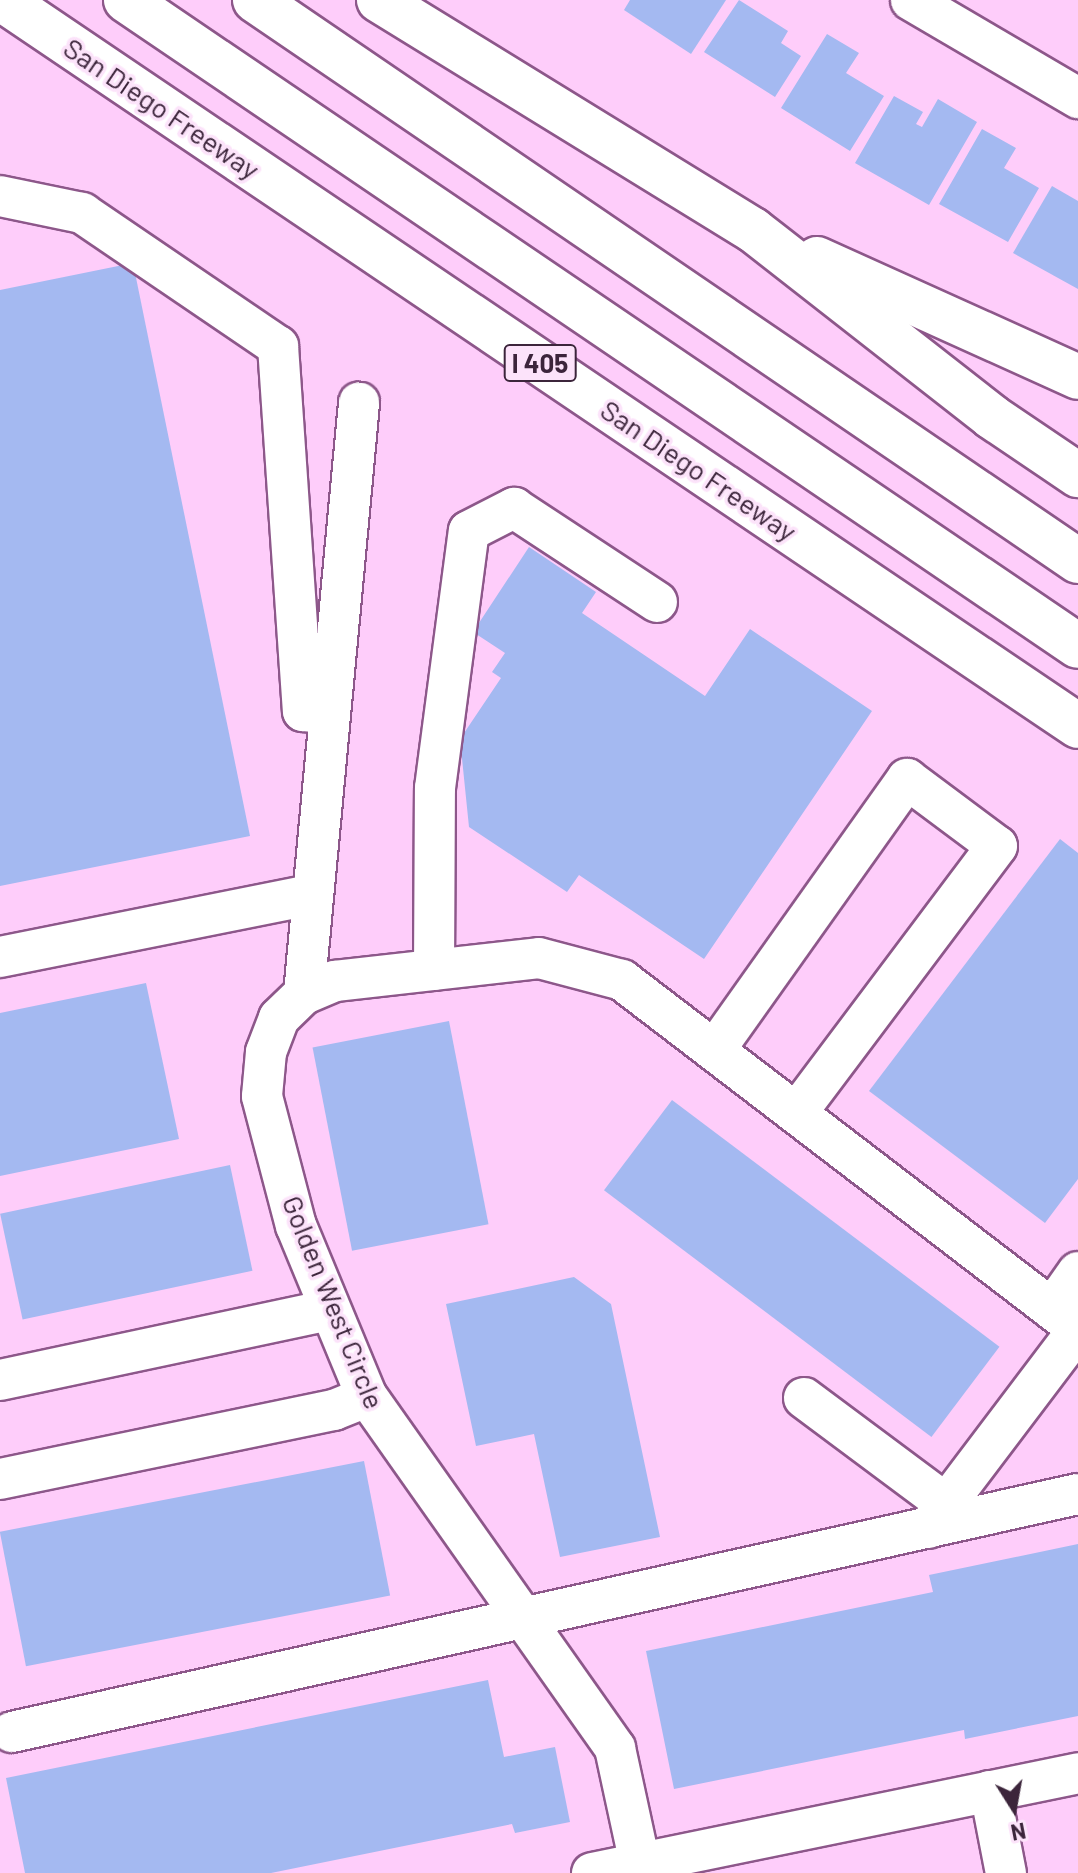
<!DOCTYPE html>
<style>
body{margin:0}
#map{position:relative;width:1078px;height:1873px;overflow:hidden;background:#fecdfa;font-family:Barlow,sans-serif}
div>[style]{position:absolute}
.building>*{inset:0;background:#a4b9f1;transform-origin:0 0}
.roads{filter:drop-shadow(2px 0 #8d578a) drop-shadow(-2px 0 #8d578a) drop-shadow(0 2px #8d578a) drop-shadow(0 -2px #8d578a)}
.minor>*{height:40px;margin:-20px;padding:0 20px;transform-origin:20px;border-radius:20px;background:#fff}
.highway>*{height:44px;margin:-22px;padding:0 22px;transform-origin:22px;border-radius:22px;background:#fff}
span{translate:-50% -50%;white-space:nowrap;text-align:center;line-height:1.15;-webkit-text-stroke:7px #fce3fa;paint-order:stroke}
.shield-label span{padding:2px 6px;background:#fce3fa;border:2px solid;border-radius:6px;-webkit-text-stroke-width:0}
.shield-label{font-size:26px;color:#3c253b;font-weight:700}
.street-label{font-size:28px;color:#3c253b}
.north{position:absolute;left:974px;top:1769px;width:80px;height:80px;-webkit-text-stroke:6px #fce3fa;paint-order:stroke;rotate:169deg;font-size:22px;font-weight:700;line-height:32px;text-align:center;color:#3c253b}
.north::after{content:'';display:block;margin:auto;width:28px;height:36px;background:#3c253b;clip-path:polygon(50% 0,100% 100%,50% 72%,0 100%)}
</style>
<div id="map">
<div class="building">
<i style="clip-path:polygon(630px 0,726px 0,691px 54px,624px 10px)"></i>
<i style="clip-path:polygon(739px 0,788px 31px,781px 43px,801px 56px,775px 97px,704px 52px)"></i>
<i style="clip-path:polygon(827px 34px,859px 53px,846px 73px,884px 96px,850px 151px,781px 108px)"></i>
<i style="clip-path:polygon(894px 96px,923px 112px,916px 124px,922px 127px,938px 99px,977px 122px,929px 205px,855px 163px)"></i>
<i style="clip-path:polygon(982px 129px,1016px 148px,1004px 168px,1039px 188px,1008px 242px,939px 204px)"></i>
<i style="clip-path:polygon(1052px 186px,1078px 201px,1078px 289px,1013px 253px)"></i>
<i style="clip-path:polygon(133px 263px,250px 836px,0 886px,0 290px)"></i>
<i style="clip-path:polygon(529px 547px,596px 592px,582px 613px,705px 696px,750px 629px,872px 711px,704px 959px,579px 875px,567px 892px,469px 827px,460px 739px,501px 678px,492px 672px,505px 653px,473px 632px)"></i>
<i style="clip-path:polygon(1060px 839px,1078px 853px,1078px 1179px,1045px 1223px,869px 1091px)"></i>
<i style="clip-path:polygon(146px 983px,179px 1139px,0 1176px,0 1013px)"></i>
<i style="left:449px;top:1021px;width:207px;height:139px;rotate:79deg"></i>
<i style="left:672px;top:1100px;width:410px;height:113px;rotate:37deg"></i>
<i style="left:230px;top:1165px;width:108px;height:235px;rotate:78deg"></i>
<i style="clip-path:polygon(574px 1277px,611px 1304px,660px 1537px,560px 1557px,534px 1434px,476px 1446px,446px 1304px)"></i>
<i style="left:364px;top:1461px;width:137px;height:371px;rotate:79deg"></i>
<i style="clip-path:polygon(1078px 1544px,1078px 1716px,965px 1739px,964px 1730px,674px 1789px,646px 1651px,933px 1592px,929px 1575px)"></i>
<i style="clip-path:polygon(488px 1680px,504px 1757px,555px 1747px,570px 1822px,515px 1833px,512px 1824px,271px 1873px,25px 1873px,6px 1778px)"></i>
</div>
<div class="roads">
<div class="minor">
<i style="left:911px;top:0;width:194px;rotate:30.4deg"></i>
<i style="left:0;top:196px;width:84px;rotate:11.7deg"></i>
<i style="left:82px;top:213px;width:237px;rotate:34.2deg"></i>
<i style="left:278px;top:346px;width:366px;rotate:86.1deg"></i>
<i style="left:303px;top:711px;width:25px;rotate:5deg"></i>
<i style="left:0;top:957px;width:316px;rotate:-11.3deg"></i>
<i style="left:434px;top:970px;width:182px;rotate:-89.7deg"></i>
<i style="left:435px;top:788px;width:259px;rotate:-82.5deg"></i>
<i style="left:469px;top:531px;width:51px;rotate:-27.1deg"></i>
<i style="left:514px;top:508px;width:171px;rotate:33.3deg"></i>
<i style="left:304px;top:994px;width:594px;rotate:-84.68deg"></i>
<i style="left:716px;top:1048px;width:330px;rotate:-54.6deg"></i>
<i style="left:907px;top:779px;width:112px;rotate:36.7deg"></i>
<i style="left:997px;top:846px;width:333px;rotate:126.9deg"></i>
<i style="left:1052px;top:1309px;width:45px;rotate:-54.9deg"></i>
<i style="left:0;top:1380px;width:337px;rotate:-12deg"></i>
<i style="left:804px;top:1398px;width:177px;rotate:36.7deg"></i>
<i style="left:0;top:1479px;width:341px;rotate:-11.7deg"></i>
<i style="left:334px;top:1410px;width:35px;rotate:-22deg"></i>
<i style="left:928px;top:1528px;width:248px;rotate:-52.9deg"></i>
<i style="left:12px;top:1732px;width:1092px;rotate:-12.59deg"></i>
<i style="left:990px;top:1791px;width:84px;rotate:79deg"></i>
<i style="left:592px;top:1873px;width:496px;rotate:-11.6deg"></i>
<i style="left:642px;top:1873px;width:128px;rotate:-102.2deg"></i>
<i style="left:615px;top:1748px;width:430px;rotate:-125.2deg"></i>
<i style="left:367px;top:1397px;width:185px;rotate:-112.5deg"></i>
<i style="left:296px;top:1226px;width:134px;rotate:-104.7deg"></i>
<i style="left:262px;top:1096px;width:44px;rotate:-84.8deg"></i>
<i style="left:266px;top:1052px;width:36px;rotate:-69deg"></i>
<i style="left:279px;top:1018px;width:35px;rotate:-44deg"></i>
<i style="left:304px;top:994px;width:34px;rotate:-23deg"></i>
<i style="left:335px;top:981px;width:205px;rotate:-6.4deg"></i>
<i style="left:539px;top:958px;width:86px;rotate:14.8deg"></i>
<i style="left:622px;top:980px;width:574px;rotate:37.43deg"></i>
</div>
<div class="highway">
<i style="left:3px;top:0;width:1297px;rotate:34.03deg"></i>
<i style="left:126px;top:0;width:1150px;rotate:34.16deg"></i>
<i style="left:255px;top:0;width:996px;rotate:34.28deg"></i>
<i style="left:379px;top:0;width:439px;rotate:31.6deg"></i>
<i style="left:753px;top:230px;width:303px;rotate:38deg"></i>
<i style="left:992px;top:417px;width:104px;rotate:34deg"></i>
<i style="left:817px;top:259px;width:286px;rotate:24.3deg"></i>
</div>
</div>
<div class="shield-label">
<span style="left:540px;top:363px">I 405</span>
</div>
<div class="street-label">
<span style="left:162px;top:108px;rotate:34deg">San Diego Freeway</span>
<span style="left:699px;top:470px;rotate:34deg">San Diego Freeway</span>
<span style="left:334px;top:1302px;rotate:68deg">Golden West Circle</span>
</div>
<div class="north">N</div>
</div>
